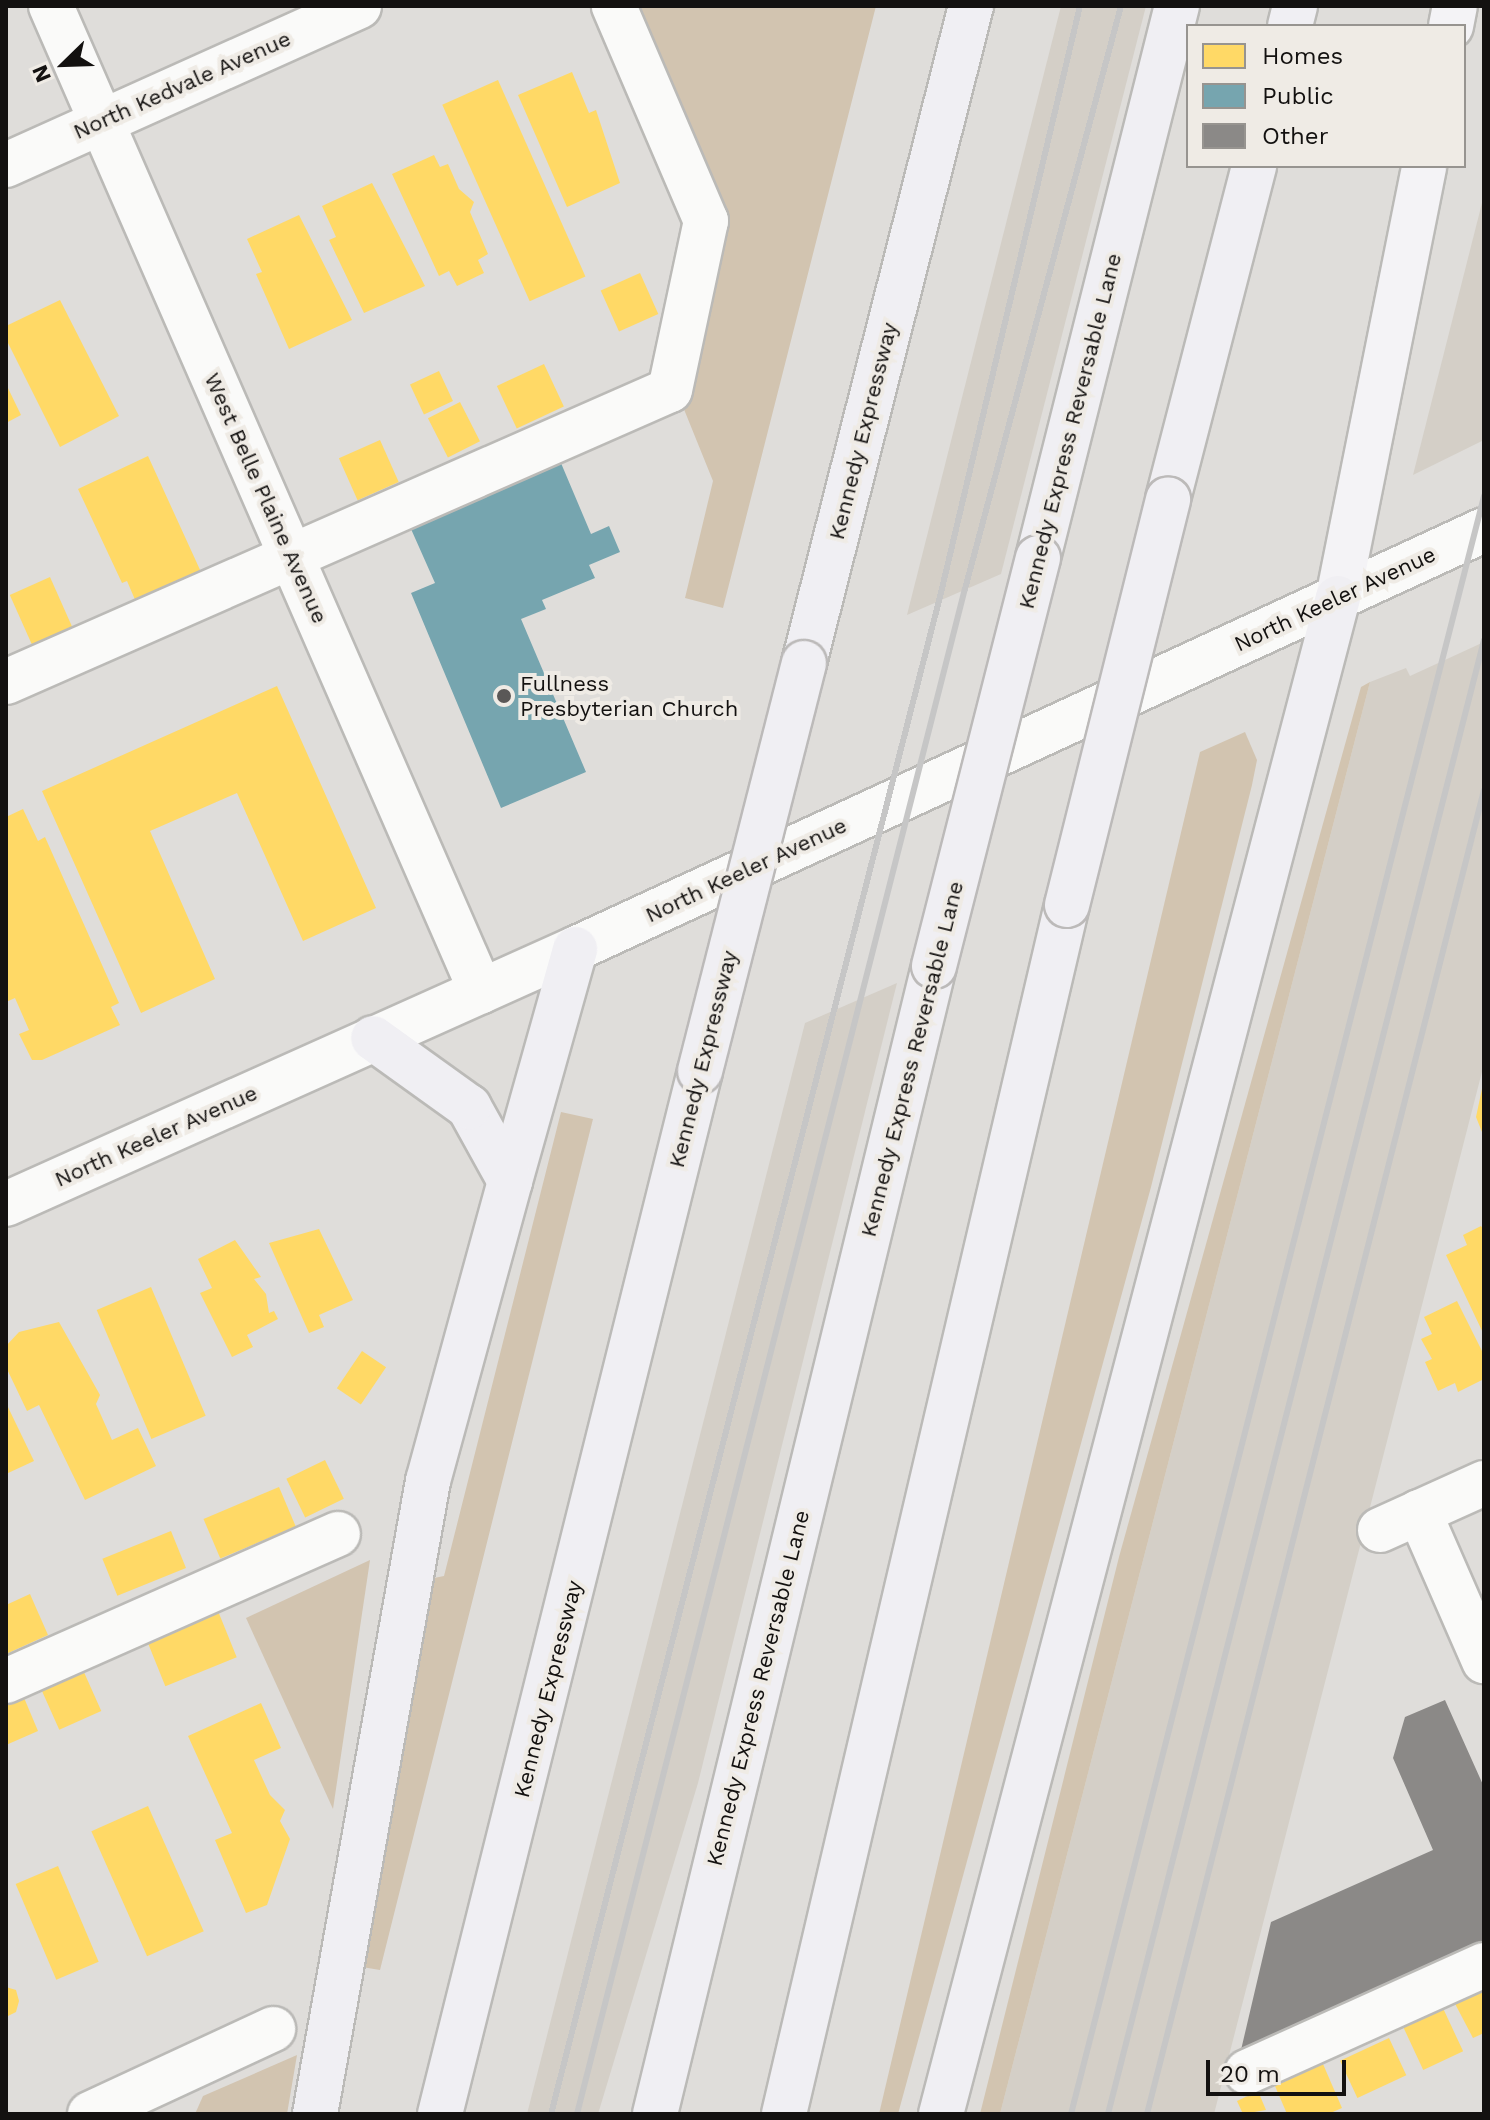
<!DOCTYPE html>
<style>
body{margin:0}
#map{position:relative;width:1490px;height:2120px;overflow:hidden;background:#dfddda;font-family:"Work Sans",sans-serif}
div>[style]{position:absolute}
.built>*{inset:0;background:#d4cfc7}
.green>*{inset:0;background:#d2c4b0}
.homes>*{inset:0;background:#ffd966;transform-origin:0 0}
.public>*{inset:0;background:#76a5af}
.building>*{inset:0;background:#8b8987}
.roads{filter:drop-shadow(2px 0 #bbbab7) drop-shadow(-2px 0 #bbbab7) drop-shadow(0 2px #bbbab7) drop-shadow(0 -2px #bbbab7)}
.minor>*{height:44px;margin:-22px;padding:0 22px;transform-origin:22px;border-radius:22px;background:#fafaf9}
.major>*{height:44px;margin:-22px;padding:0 22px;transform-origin:22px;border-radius:22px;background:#f4f3f6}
.highway>*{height:44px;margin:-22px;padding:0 22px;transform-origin:22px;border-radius:22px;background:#f0eff3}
.rail>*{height:6px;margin:-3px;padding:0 3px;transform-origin:3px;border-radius:3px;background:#c6c6c6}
.bridges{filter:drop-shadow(2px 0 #bcbab9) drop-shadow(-2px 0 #bcbab9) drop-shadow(0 2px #bcbab9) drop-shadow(0 -2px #bcbab9)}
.highway-bridge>*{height:44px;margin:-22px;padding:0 22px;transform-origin:22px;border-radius:22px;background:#f0eff3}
.dots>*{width:22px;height:22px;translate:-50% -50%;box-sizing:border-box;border:4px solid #efebe5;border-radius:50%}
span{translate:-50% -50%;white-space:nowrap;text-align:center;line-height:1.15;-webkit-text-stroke:8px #efebe5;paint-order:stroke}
.street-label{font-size:22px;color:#131110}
.poi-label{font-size:22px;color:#131110}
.left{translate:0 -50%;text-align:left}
.frame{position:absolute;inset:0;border:8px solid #131110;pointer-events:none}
.legend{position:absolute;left:1186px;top:24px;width:280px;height:144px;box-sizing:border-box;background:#efebe5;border:2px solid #979490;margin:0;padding:10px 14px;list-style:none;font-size:24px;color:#131110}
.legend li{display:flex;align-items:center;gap:16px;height:40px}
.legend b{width:40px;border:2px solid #979490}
.north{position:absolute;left:24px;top:24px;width:80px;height:80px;-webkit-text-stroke:6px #efebe5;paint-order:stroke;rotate:247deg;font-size:22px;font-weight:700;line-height:32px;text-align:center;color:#131110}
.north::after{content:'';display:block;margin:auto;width:28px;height:36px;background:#131110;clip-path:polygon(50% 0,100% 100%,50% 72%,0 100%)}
.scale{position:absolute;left:1206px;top:2060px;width:140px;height:36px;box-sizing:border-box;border:4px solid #131110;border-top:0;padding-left:10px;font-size:24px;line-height:28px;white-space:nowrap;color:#131110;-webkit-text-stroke:6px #efebe5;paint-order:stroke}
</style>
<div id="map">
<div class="built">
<i style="clip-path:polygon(1061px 6px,1146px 6px,1001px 574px,907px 615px)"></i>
<i style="clip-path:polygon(1484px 195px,1484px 440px,1413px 475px)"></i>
<i style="clip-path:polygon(1484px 642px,1484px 1064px,1214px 2114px,1000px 2114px,1370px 682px,1406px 668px,1410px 676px)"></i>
<i style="clip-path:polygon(897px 983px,698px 1783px,598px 2114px,527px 2114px,805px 1023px)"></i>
</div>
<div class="green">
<i style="clip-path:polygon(625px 6px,876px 6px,723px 608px,685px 598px,713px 481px,679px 397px,706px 284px)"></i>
<i style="clip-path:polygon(1370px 682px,1000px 2114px,980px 2114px,1119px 1557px,1361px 687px)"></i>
<i style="clip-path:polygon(1245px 732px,1257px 760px,1252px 785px,1151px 1187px,898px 2114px,879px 2114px,1200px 752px)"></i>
<i style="clip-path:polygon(561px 1112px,593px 1119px,380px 1970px,362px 1967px,397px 1741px,434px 1578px,444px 1576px)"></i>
<i style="clip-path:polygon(370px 1560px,333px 1809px,246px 1618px)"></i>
<i style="clip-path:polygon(297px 2055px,287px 2114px,195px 2114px,203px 2096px)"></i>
</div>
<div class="homes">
<i style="clip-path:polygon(572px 72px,589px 113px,596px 110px,620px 183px,567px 207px,518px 95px)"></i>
<i style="left:498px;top:80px;width:215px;height:61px;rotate:66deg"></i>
<i style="clip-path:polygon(434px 155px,440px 167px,448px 164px,459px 189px,474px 202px,470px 212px,488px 254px,478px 260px,484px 273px,457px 286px,449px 271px,439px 276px,392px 174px)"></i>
<i style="clip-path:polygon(372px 183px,425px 286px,364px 313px,329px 240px,336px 237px,322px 206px)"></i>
<i style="clip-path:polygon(299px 215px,352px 320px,289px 349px,256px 274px,262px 272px,247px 239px)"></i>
<i style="left:640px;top:273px;width:45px;height:43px;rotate:66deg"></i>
<i style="clip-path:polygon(60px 300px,119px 416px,60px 447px,6px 339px,6px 326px)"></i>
<i style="left:544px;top:364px;width:47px;height:52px;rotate:65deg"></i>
<i style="left:439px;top:371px;width:33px;height:32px;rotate:65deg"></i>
<i style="clip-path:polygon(6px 384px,21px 415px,6px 423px)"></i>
<i style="left:460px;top:402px;width:44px;height:36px;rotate:63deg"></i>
<i style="left:380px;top:440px;width:46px;height:45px;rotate:66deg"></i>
<i style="clip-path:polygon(148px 456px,201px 572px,136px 602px,127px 581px,122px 583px,78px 489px)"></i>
<i style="left:50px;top:577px;width:56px;height:44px;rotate:66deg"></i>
<i style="clip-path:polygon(277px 686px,376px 908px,303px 941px,237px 793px,150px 831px,215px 979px,141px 1013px,42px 791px)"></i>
<i style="clip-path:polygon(23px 809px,38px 841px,45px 837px,119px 1003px,111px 1007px,120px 1025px,42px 1060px,32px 1060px,19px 1034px,29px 1030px,15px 998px,6px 1002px,6px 817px)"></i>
<i style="clip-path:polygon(1483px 1084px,1484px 1084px,1484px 1137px,1476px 1117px)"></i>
<i style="clip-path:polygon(1481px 1226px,1484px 1231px,1484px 1335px,1446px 1255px,1467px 1245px,1463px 1235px)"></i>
<i style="clip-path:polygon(319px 1229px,353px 1300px,319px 1315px,324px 1327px,309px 1333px,269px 1243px)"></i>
<i style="clip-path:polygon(235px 1240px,261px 1277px,254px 1279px,266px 1294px,269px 1313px,274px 1311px,278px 1319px,247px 1335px,253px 1347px,232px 1357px,200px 1293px,212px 1288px,198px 1259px)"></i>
<i style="left:151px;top:1287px;width:140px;height:59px;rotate:67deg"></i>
<i style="clip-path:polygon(1457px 1301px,1484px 1355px,1484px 1379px,1458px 1392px,1455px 1383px,1438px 1391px,1425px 1362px,1432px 1359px,1421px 1339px,1432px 1334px,1424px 1317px)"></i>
<i style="clip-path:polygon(59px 1322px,100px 1395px,96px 1404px,112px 1440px,138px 1428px,156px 1466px,85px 1500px,39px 1405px,27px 1411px,6px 1367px,6px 1346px,19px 1332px)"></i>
<i style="left:362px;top:1351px;width:29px;height:45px;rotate:34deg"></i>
<i style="clip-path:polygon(6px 1403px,34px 1461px,6px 1474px)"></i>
<i style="left:325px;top:1460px;width:43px;height:43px;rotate:64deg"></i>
<i style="left:279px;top:1487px;width:43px;height:82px;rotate:67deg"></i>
<i style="left:171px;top:1531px;width:40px;height:74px;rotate:68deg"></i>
<i style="clip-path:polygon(30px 1594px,48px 1635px,6px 1654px,6px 1605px)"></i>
<i style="left:218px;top:1611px;width:50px;height:77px;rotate:68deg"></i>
<i style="left:83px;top:1670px;width:45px;height:46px;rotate:66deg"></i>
<i style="clip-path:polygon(22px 1693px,38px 1731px,6px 1745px,6px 1700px)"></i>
<i style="clip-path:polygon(261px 1703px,281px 1748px,254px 1760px,270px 1795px,285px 1810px,280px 1821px,290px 1839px,267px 1905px,246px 1913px,215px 1840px,232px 1833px,188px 1736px)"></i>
<i style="left:148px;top:1806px;width:137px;height:62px;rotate:66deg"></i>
<i style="left:58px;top:1866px;width:104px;height:46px;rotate:67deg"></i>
<i style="clip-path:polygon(1484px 1982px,1484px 2033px,1473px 2038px,1452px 1998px)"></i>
<i style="clip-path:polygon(6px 1987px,16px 1990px,19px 2001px,16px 2012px,6px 2017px)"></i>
<i style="left:1442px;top:2006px;width:50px;height:44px;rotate:65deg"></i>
<i style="left:1389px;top:2038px;width:41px;height:54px;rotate:65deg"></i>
<i style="clip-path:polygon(1323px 2064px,1342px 2108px,1328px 2114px,1287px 2114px,1275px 2086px)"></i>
<i style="clip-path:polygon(1258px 2091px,1266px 2110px,1243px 2114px,1237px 2101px)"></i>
</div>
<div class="public">
<i style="clip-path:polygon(558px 456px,591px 534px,609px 526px,620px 552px,589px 565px,595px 578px,542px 600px,546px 609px,521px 619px,586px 772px,501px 808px,411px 593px,435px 583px,407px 520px)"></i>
</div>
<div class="building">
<i style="clip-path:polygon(1445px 1700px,1484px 1787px,1484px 1941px,1241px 2050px,1271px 1922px,1433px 1850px,1393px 1758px,1405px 1717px)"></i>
</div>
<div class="roads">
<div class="minor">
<i style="left:51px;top:6px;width:1075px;rotate:66.42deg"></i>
<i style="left:6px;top:165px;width:387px;rotate:-24.2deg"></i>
<i style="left:6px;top:682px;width:725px;rotate:-23.74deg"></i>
<i style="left:670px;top:390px;width:173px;rotate:-78deg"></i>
<i style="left:706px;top:221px;width:234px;rotate:-113.2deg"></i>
<i style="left:6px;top:1204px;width:624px;rotate:-24.14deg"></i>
<i style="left:575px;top:949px;width:1001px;rotate:-24.75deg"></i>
<i style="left:1419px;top:1512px;width:163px;rotate:66.4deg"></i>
<i style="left:1380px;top:1530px;width:114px;rotate:-24.3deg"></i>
<i style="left:6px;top:1681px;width:363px;rotate:-23.9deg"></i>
<i style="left:1247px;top:2072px;width:260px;rotate:-24.3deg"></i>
<i style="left:90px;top:2114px;width:202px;rotate:-24.9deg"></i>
</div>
<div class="major">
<i style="left:1451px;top:26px;width:20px;rotate:-79deg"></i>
<i style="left:1338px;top:598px;width:440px;rotate:-78.7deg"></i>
</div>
<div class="highway">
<i style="left:1290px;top:26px;width:21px;rotate:-76deg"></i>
<i style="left:1168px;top:499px;width:344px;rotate:-75.5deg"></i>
<i style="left:1038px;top:558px;width:569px;rotate:-75.87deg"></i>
<i style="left:804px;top:663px;width:678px;rotate:-75.74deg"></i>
<i style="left:510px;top:1181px;width:241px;rotate:-74.3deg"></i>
<i style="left:315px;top:2114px;width:643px;rotate:-79.88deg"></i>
<i style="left:428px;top:1481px;width:311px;rotate:-74.7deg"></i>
<i style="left:510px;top:1181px;width:85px;rotate:-119deg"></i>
<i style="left:469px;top:1107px;width:118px;rotate:-144.3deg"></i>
<i style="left:440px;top:2114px;width:1075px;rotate:-76deg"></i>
<i style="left:655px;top:2114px;width:1181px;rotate:-76.34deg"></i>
<i style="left:784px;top:2114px;width:1242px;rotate:-76.83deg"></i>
<i style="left:941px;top:2114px;width:1567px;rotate:-75.33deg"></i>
</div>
</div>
<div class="rail">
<i style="left:551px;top:2114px;width:1562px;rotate:-75.62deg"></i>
<i style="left:939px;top:601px;width:611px;rotate:-76.67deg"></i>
<i style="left:577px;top:2114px;width:1574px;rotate:-75.73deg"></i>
<i style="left:965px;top:589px;width:604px;rotate:-75.02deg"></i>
<i style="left:1071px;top:2114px;width:1670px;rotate:-75.68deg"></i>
<i style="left:1108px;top:2114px;width:1521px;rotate:-75.69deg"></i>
<i style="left:1147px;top:2114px;width:1366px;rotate:-75.72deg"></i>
</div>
<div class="bridges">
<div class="highway-bridge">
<i style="left:1067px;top:905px;width:418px;rotate:-76deg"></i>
<i style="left:934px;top:966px;width:421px;rotate:-75.7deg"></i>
<i style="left:700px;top:1071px;width:421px;rotate:-75.7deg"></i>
</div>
</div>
<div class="dots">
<i style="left:504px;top:696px;background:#5a5857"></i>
</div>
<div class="street-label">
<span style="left:182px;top:85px;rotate:-24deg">North Kedvale Avenue</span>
<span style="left:863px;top:431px;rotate:-76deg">Kennedy Expressway</span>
<span style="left:1070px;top:431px;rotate:-76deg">Kennedy Express Reversable Lane</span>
<span style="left:266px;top:498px;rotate:66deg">West Belle Plaine Avenue</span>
<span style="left:1335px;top:599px;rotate:-25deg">North Keeler Avenue</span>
<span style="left:746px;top:870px;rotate:-25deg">North Keeler Avenue</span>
<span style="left:703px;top:1059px;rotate:-76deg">Kennedy Expressway</span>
<span style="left:912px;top:1059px;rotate:-76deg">Kennedy Express Reversable Lane</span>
<span style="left:156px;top:1136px;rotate:-24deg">North Keeler Avenue</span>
<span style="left:758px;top:1688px;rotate:-76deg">Kennedy Express Reversable Lane</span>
<span style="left:548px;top:1689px;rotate:-76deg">Kennedy Expressway</span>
</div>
<div class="poi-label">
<span class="left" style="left:520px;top:696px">Fullness<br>Presbyterian Church</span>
</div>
<div class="frame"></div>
<ul class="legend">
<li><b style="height:22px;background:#ffd966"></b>Homes</li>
<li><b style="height:22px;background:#76a5af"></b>Public</li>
<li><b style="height:22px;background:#8b8987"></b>Other</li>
</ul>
<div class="north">N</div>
<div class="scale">20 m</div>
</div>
